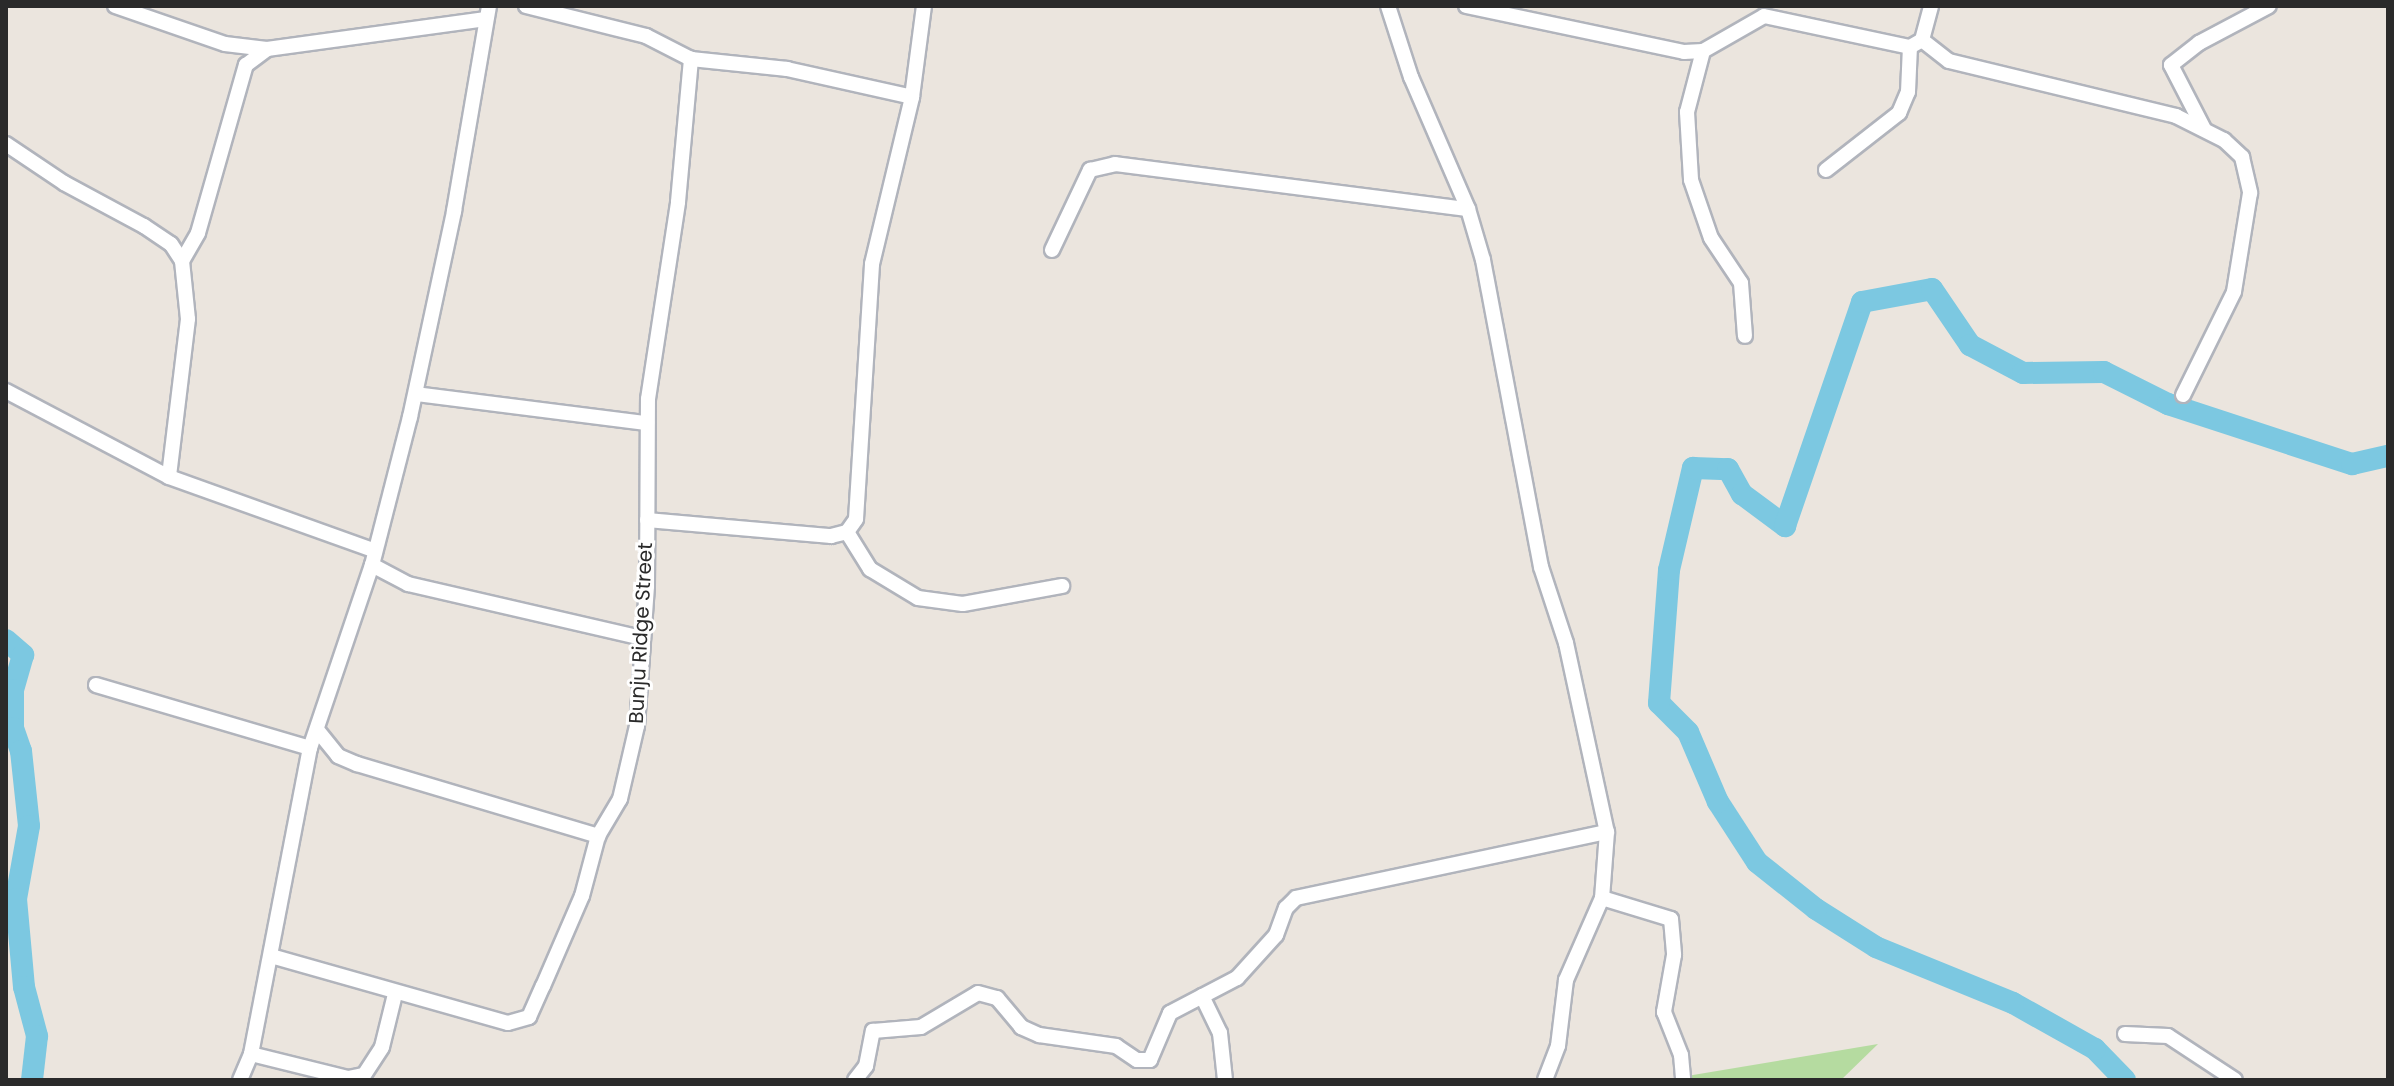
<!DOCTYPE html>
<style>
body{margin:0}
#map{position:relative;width:2394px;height:1086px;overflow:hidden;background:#ebe5de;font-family:Poppins,sans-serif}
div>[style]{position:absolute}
.green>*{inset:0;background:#b5dba0}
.river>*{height:22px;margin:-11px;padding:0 11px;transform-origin:11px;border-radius:11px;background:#7cc8e1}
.roads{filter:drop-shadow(2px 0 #b1b4bc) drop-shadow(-2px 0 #b1b4bc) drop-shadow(0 2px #b1b4bc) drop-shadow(0 -2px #b1b4bc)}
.street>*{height:14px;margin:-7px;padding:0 7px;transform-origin:7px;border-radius:7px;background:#fff}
span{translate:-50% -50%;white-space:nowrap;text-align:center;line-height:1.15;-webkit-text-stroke:6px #fff;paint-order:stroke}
.street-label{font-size:20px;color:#2a2a2a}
.frame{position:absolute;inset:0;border:8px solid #2a2a2a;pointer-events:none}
</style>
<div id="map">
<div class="green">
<i style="clip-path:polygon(1878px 1044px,1841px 1080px,1663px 1080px)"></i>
</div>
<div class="river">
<i style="left:6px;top:640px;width:23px;rotate:41deg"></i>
<i style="left:23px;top:655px;width:36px;rotate:106deg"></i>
<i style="left:13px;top:690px;width:38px;rotate:90deg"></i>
<i style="left:13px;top:728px;width:24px;rotate:71deg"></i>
<i style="left:21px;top:751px;width:75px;rotate:83.9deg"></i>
<i style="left:29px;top:826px;width:74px;rotate:100.1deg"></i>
<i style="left:16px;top:899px;width:88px;rotate:84.8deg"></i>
<i style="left:24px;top:987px;width:51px;rotate:75.1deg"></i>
<i style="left:37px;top:1036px;width:44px;rotate:96.5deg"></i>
<i style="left:2125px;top:1080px;width:43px;rotate:-134.1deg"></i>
<i style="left:2095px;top:1049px;width:94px;rotate:-150.7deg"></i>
<i style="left:2013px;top:1003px;width:148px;rotate:-157.8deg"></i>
<i style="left:1876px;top:947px;width:71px;rotate:-147.7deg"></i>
<i style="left:1816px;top:909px;width:75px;rotate:-141.5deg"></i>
<i style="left:1757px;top:862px;width:72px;rotate:-123deg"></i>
<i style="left:1718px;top:802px;width:76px;rotate:-113.2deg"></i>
<i style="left:1688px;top:732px;width:41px;rotate:-135deg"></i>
<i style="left:1659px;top:703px;width:133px;rotate:-85.7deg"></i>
<i style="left:1669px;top:570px;width:105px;rotate:-76.8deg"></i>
<i style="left:1693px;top:468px;width:35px;rotate:2deg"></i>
<i style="left:1728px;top:469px;width:29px;rotate:61deg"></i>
<i style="left:1742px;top:494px;width:54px;rotate:36.7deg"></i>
<i style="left:1785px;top:526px;width:237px;rotate:-71deg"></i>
<i style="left:1862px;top:302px;width:71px;rotate:-10.5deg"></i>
<i style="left:1932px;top:289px;width:68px;rotate:55.8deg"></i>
<i style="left:1970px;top:345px;width:60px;rotate:27.8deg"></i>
<i style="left:2023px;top:373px;width:81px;rotate:-0.7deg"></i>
<i style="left:2104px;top:372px;width:72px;rotate:26.6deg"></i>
<i style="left:2168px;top:404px;width:194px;rotate:18.1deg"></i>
<i style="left:2352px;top:464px;width:37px;rotate:-13deg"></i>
</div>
<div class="roads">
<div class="street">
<i style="left:115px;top:6px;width:116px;rotate:19.1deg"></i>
<i style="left:225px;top:44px;width:42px;rotate:6.8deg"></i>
<i style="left:267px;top:49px;width:221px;rotate:-7.8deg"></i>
<i style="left:526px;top:6px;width:124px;rotate:14deg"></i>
<i style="left:646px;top:36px;width:51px;rotate:27.1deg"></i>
<i style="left:691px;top:59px;width:97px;rotate:5.9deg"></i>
<i style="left:787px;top:69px;width:128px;rotate:12.6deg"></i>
<i style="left:1388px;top:6px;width:75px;rotate:72.1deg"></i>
<i style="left:1411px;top:77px;width:144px;rotate:66.6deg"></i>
<i style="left:1468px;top:209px;width:53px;rotate:73.6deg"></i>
<i style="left:1483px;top:260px;width:312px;rotate:79.3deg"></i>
<i style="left:1541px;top:567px;width:80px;rotate:71.8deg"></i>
<i style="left:1566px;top:643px;width:193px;rotate:77.8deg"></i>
<i style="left:1607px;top:832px;width:66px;rotate:94.3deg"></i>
<i style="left:1602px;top:898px;width:90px;rotate:113.7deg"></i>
<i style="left:1566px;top:980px;width:66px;rotate:96.9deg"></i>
<i style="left:1558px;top:1046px;width:36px;rotate:111deg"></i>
<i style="left:1466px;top:6px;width:223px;rotate:11.9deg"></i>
<i style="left:1684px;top:52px;width:19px;rotate:-3deg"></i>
<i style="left:1703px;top:51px;width:70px;rotate:-29.8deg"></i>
<i style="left:1764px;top:16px;width:149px;rotate:12deg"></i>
<i style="left:1910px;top:47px;width:14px;rotate:-30deg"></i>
<i style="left:1922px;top:40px;width:35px;rotate:-75deg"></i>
<i style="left:1922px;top:40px;width:34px;rotate:38deg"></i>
<i style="left:1949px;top:61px;width:234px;rotate:13.6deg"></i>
<i style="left:2176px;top:116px;width:54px;rotate:26.6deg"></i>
<i style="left:2224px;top:140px;width:25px;rotate:43deg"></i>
<i style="left:2242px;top:157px;width:37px;rotate:77deg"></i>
<i style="left:2250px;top:193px;width:100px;rotate:99.2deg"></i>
<i style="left:2234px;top:292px;width:115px;rotate:116.3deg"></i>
<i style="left:1703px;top:51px;width:63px;rotate:104.7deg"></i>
<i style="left:1687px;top:112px;width:68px;rotate:86.6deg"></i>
<i style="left:1691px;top:180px;width:61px;rotate:71deg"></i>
<i style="left:1711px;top:238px;width:54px;rotate:56.3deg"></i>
<i style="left:1741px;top:283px;width:53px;rotate:85.7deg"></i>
<i style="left:2204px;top:129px;width:72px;rotate:-117.3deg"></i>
<i style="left:2171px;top:65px;width:36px;rotate:-38deg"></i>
<i style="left:2199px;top:43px;width:79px;rotate:-27.9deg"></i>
<i style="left:6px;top:144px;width:70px;rotate:33.9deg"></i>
<i style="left:64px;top:183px;width:91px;rotate:28.3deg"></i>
<i style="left:144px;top:226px;width:32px;rotate:34deg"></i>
<i style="left:171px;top:244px;width:20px;rotate:57deg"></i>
<i style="left:182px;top:261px;width:58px;rotate:84.1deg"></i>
<i style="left:188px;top:319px;width:159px;rotate:96.9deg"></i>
<i style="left:1826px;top:170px;width:93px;rotate:-38deg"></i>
<i style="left:1899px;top:113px;width:23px;rotate:-67deg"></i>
<i style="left:1908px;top:92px;width:45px;rotate:-87.5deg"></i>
<i style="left:1052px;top:250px;width:89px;rotate:-64.6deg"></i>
<i style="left:1090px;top:170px;width:26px;rotate:-13deg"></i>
<i style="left:1115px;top:164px;width:356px;rotate:7.3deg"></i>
<i style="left:182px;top:261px;width:32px;rotate:-60deg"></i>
<i style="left:198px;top:233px;width:175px;rotate:-74.1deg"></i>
<i style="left:246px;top:65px;width:26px;rotate:-37deg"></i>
<i style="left:6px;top:391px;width:184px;rotate:27.8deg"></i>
<i style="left:169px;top:477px;width:217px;rotate:19.7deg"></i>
<i style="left:416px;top:394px;width:233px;rotate:7.2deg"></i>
<i style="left:647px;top:520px;width:185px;rotate:5deg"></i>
<i style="left:831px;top:536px;width:16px;rotate:-14deg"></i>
<i style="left:847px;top:532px;width:16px;rotate:-55deg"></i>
<i style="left:856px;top:519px;width:256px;rotate:-86.4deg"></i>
<i style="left:872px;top:264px;width:172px;rotate:-76.5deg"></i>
<i style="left:912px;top:97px;width:92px;rotate:-82.5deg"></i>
<i style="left:847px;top:532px;width:44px;rotate:58.1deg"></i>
<i style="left:870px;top:569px;width:56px;rotate:31.1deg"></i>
<i style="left:918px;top:598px;width:45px;rotate:7.6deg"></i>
<i style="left:963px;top:604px;width:101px;rotate:-10.3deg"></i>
<i style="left:372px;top:565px;width:41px;rotate:27.8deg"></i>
<i style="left:408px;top:584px;width:240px;rotate:13deg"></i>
<i style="left:96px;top:685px;width:223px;rotate:16.4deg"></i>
<i style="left:318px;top:731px;width:32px;rotate:51deg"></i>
<i style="left:338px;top:756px;width:21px;rotate:23deg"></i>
<i style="left:357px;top:764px;width:252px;rotate:16.6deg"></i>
<i style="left:1602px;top:898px;width:72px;rotate:16.9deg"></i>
<i style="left:1671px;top:919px;width:36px;rotate:85deg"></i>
<i style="left:1674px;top:955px;width:58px;rotate:100deg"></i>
<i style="left:1664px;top:1012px;width:46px;rotate:68.4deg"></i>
<i style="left:1681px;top:1055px;width:25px;rotate:85deg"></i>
<i style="left:271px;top:956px;width:246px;rotate:15.8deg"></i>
<i style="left:508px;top:1023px;width:22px;rotate:-16deg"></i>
<i style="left:529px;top:1017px;width:34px;rotate:-66deg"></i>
<i style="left:543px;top:986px;width:98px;rotate:-66.6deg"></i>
<i style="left:582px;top:896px;width:62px;rotate:-75.1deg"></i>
<i style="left:598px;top:836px;width:43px;rotate:-59.3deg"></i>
<i style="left:620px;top:799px;width:75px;rotate:-76.9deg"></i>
<i style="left:637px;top:726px;width:140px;rotate:-85.9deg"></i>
<i style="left:647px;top:586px;width:187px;rotate:-89.7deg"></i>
<i style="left:648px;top:399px;width:199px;rotate:-81.3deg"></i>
<i style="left:678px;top:202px;width:144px;rotate:-84.8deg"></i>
<i style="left:1202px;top:996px;width:41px;rotate:64.1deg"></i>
<i style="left:1220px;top:1033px;width:47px;rotate:83.9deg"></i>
<i style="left:2125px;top:1034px;width:43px;rotate:2.7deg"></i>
<i style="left:2168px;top:1036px;width:80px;rotate:33.3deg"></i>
<i style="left:251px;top:1054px;width:100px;rotate:13.9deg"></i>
<i style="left:348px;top:1078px;width:16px;rotate:-11deg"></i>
<i style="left:364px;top:1075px;width:33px;rotate:-57deg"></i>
<i style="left:382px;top:1047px;width:55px;rotate:-76.2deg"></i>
<i style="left:240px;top:1080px;width:28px;rotate:-67deg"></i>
<i style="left:251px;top:1054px;width:312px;rotate:-79.1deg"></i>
<i style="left:310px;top:748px;width:193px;rotate:-71.3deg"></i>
<i style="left:372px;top:565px;width:153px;rotate:-75.6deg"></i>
<i style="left:410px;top:417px;width:211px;rotate:-77.9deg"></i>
<i style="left:454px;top:211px;width:208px;rotate:-80.3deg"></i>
<i style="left:855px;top:1080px;width:18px;rotate:-52deg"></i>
<i style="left:866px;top:1066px;width:36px;rotate:-79deg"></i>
<i style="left:873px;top:1031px;width:48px;rotate:-4.8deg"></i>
<i style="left:921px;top:1027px;width:66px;rotate:-30.8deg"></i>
<i style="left:978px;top:993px;width:20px;rotate:15deg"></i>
<i style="left:997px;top:998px;width:38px;rotate:50deg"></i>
<i style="left:1021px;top:1027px;width:20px;rotate:24deg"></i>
<i style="left:1039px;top:1035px;width:78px;rotate:8.1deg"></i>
<i style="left:1116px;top:1046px;width:25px;rotate:34deg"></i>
<i style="left:1137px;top:1060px;width:13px"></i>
<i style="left:1150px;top:1060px;width:51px;rotate:-66.9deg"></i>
<i style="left:1170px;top:1013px;width:76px;rotate:-27.6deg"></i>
<i style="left:1237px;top:978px;width:58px;rotate:-47.8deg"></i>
<i style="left:1276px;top:935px;width:29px;rotate:-70deg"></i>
<i style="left:1286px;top:908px;width:14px;rotate:-45deg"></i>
<i style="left:1296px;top:898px;width:318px;rotate:-12deg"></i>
</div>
</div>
<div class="street-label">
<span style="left:641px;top:633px;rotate:-87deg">Bunju Ridge Street</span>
</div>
<div class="frame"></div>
</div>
